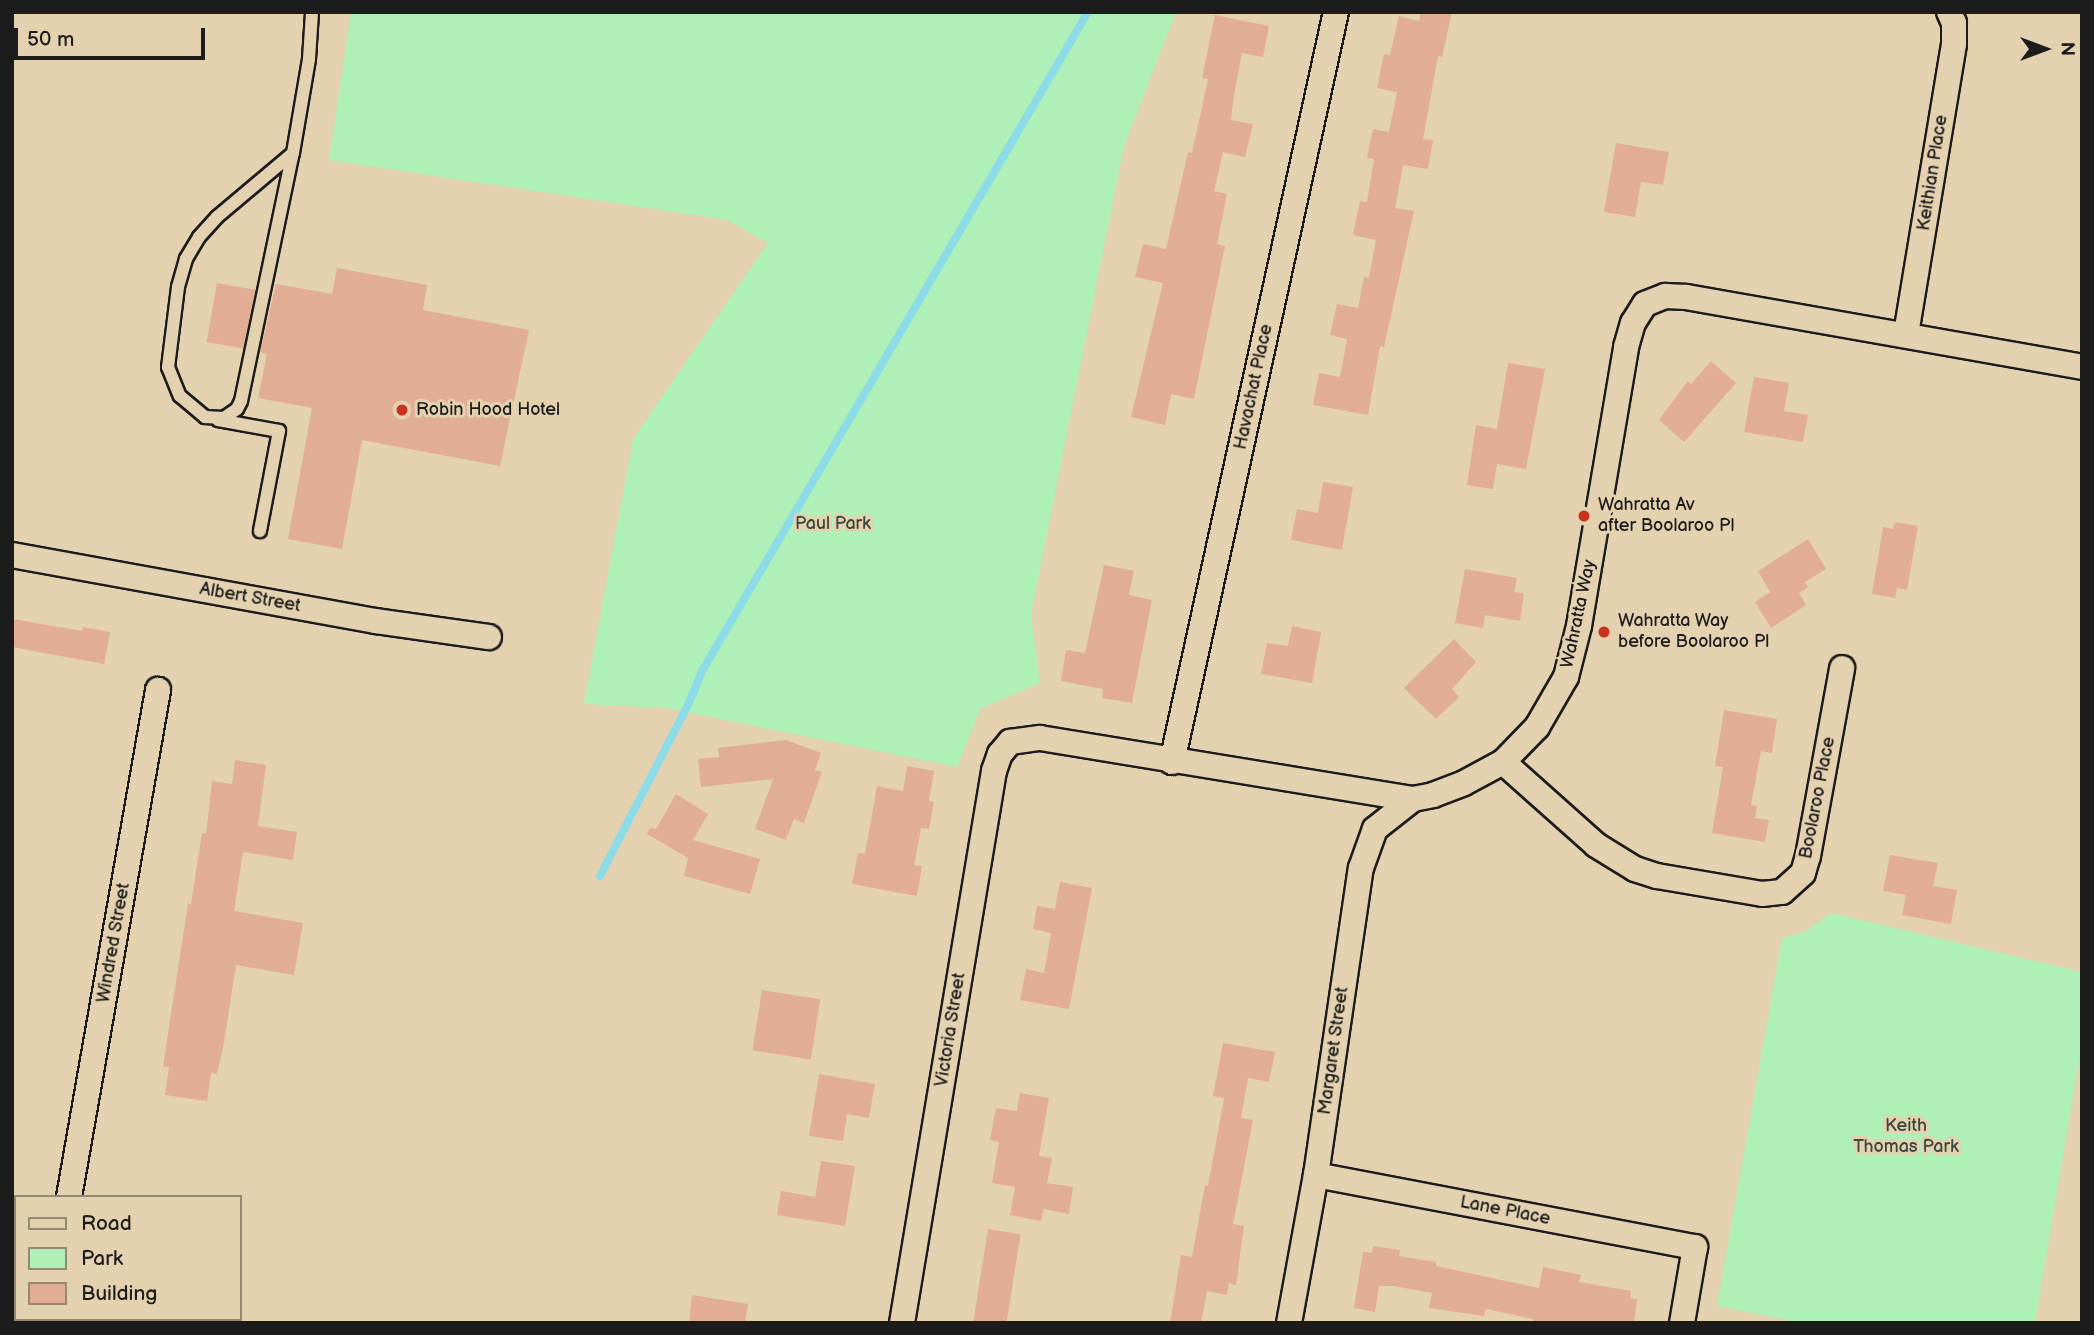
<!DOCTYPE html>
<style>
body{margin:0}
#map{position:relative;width:2094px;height:1335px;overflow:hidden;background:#e4d1af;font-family:"Balsamiq Sans",sans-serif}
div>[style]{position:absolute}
.green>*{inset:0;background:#afefb8}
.stream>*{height:8px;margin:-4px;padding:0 4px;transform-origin:4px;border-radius:4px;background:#8cdce7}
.building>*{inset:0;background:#e2ad95;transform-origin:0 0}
.roads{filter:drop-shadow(2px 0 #1c1c1c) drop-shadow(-2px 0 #1c1c1c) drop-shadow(0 2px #1c1c1c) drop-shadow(0 -2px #1c1c1c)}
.service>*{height:12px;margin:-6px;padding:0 6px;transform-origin:6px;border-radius:6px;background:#e4d1af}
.minor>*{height:24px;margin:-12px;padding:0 12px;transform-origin:12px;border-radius:12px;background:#e4d1af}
.dots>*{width:19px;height:19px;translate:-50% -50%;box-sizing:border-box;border:4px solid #e4d1af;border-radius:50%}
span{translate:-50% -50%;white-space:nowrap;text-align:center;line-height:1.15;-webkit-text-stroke:6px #e4d1af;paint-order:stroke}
.street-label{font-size:18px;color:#1c1c1c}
.poi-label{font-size:18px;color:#1c1c1c}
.left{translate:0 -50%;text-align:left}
.park-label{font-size:18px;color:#39463b}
.frame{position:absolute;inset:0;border:14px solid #1c1c1c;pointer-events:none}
.legend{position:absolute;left:14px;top:1195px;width:228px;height:126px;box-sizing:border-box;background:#e4d1af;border:2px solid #948974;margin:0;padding:9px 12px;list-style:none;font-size:21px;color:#1c1c1c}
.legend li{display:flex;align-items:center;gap:14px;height:35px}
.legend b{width:35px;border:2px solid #948974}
.north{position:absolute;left:2010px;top:14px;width:70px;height:70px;-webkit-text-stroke:5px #e4d1af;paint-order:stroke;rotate:90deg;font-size:19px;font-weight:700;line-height:28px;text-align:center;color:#1c1c1c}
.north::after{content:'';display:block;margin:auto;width:24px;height:32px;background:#1c1c1c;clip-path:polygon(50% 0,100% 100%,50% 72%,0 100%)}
.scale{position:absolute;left:14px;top:28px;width:191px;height:32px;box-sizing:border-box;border:4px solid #1c1c1c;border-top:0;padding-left:9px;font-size:21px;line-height:24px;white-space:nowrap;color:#1c1c1c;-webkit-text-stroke:5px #e4d1af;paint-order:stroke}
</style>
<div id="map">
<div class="green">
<i style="clip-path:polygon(351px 12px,1176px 12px,1124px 146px,1031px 614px,1040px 683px,980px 709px,957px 767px,666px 708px,584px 704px,633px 439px,768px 243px,727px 220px,329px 160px)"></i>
<i style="clip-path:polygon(1831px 913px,2082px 972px,2082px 1044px,2035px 1323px,1803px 1323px,1717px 1306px,1782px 938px,1804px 932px)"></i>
</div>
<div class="stream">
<i style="left:600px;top:876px;width:190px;rotate:-62.8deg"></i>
<i style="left:687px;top:707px;width:39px;rotate:-67deg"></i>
<i style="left:702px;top:671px;width:764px;rotate:-59.64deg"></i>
</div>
<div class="building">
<i style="clip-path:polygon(1421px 12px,1452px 12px,1442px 57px,1438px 56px,1423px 139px,1433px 140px,1428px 169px,1403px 165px,1395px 208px,1414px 211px,1384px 347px,1380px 346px,1368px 415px,1313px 405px,1319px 373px,1340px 377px,1347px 339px,1330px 335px,1337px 304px,1358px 308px,1364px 277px,1369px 278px,1376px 240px,1353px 235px,1360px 201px,1367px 202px,1374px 159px,1367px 158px,1373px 129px,1389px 132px,1397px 92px,1377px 88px,1384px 54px,1390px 55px,1399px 16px,1419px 21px)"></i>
<i style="clip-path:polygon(1215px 15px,1269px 26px,1263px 57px,1242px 53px,1234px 95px,1231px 120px,1253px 124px,1245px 157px,1223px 152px,1214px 191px,1227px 194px,1217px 244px,1225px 246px,1194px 399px,1171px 394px,1165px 425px,1131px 417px,1163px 283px,1135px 277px,1143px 244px,1166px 249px,1188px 152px,1192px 153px,1208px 79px,1202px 78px)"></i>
<i style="clip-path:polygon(1616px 143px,1669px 152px,1663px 185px,1641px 182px,1635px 217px,1604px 212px)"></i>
<i style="clip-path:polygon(337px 268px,427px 285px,423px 310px,529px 330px,500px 466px,362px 440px,342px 549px,288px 539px,312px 408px,258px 398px,267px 354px,260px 352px,276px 284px,332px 294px)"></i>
<i style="left:217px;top:283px;width:39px;height:60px;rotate:10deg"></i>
<i style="clip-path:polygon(1711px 361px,1736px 383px,1684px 442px,1659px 420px,1688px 381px,1691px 384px)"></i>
<i style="clip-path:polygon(1508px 363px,1545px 369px,1526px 469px,1497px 464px,1493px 489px,1467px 485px,1476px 425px,1497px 429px)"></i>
<i style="clip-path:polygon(1754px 377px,1789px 383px,1784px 411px,1808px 415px,1803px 442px,1744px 432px)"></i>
<i style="clip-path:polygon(1323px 482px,1353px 487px,1342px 550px,1291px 540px,1297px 509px,1318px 513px)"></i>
<i style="clip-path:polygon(1895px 522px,1918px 526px,1907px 590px,1897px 588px,1895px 598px,1872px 594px,1883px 527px,1893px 529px)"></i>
<i style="clip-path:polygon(1808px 539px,1826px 569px,1805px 582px,1808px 587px,1799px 593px,1806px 605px,1771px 628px,1755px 602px,1770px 592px,1758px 571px)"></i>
<i style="clip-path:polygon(1104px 565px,1134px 571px,1129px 595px,1152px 600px,1132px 703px,1102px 698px,1103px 689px,1061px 681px,1066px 650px,1085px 653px)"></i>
<i style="clip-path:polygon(1465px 569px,1517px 578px,1514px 592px,1524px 593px,1520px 621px,1485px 615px,1483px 628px,1455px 623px)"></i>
<i style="clip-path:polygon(12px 619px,82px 631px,83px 627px,110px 632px,104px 664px,12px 647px)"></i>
<i style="clip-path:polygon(1292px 626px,1321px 632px,1312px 683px,1261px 674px,1267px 643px,1288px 646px)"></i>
<i style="clip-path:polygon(1454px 639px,1476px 662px,1452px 689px,1459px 697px,1436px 719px,1404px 688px)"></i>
<i style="clip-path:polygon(1724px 710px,1777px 719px,1772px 753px,1761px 751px,1751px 805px,1757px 806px,1755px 818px,1769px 820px,1765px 842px,1712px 833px,1723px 767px,1715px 766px)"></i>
<i style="clip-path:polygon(786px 740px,821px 753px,815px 770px,822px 772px,804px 823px,794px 819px,786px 840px,755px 829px,773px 779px,701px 787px,698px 759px,719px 757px,718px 748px)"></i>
<i style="clip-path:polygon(235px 760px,266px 765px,258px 826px,297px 832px,293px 860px,243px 852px,234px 911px,303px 923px,294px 975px,236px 965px,224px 1043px,217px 1074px,211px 1073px,207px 1101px,165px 1095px,169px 1067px,163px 1067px,168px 1033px,188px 904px,191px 904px,202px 833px,206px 834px,212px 781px,232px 784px)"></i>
<i style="clip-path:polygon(907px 766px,934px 771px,929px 801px,934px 802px,929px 829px,921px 828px,914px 865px,922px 866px,917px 896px,852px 884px,858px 853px,865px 854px,877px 786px,903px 791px)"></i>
<i style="clip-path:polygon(676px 794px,708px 814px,693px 840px,760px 859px,750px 894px,684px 876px,688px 858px,647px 834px,650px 828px,656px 829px)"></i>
<i style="clip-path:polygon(1890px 855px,1938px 863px,1933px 886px,1957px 890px,1951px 924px,1902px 915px,1906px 895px,1883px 891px)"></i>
<i style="clip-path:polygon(1060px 882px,1092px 888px,1069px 1009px,1020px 1000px,1026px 969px,1044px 973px,1051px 933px,1033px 929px,1037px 906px,1055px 909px)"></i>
<i style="left:762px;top:990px;width:59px;height:61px;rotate:9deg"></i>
<i style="clip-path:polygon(1223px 1043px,1275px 1052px,1269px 1082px,1248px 1078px,1241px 1118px,1253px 1120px,1233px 1224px,1244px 1226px,1236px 1285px,1229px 1283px,1227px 1295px,1207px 1291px,1201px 1323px,1170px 1323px,1181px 1255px,1192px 1257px,1205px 1185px,1208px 1186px,1224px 1098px,1213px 1096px)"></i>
<i style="clip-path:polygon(819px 1074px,875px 1084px,869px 1118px,847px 1114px,843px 1141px,809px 1136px)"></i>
<i style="clip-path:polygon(1020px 1093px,1049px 1098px,1039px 1156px,1052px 1158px,1047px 1183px,1073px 1187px,1069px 1214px,1044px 1209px,1041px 1221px,1010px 1215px,1015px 1187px,992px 1183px,999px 1142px,990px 1140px,996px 1108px,1017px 1111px)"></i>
<i style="clip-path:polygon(821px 1161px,855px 1166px,845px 1226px,777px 1215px,781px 1191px,815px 1197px)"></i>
<i style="left:988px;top:1229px;width:33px;height:95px;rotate:9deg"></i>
<i style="clip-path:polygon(1373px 1246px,1400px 1250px,1399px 1256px,1436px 1262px,1436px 1266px,1539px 1288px,1543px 1267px,1581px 1275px,1579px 1282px,1631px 1291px,1630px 1298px,1637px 1299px,1634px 1323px,1533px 1323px,1533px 1319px,1486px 1309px,1484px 1316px,1429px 1308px,1432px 1293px,1394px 1286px,1379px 1286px,1375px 1312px,1354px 1308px,1363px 1252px,1372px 1253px)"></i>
<i style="clip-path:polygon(692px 1295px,748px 1304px,745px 1323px,689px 1323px)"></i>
</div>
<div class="roads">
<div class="service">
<i style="left:293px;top:153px;width:99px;rotate:139.9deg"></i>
<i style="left:217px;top:217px;width:27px;rotate:132deg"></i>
<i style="left:199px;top:237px;width:26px;rotate:121deg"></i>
<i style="left:186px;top:259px;width:29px;rotate:106deg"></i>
<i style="left:178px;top:287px;width:81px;rotate:97.1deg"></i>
<i style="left:168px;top:367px;width:31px;rotate:68deg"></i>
<i style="left:180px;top:396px;width:33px;rotate:40deg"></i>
<i style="left:205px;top:417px;width:19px;rotate:3deg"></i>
<i style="left:224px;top:418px;width:16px;rotate:-35deg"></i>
<i style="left:237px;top:409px;width:9px;rotate:-63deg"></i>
<i style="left:241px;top:401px;width:253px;rotate:-78.2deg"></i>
<i style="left:293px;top:153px;width:95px;rotate:-80.3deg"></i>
<i style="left:309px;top:59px;width:47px;rotate:-86.3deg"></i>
<i style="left:218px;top:420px;width:62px;rotate:10.2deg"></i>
<i style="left:279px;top:431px;width:102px;rotate:100.8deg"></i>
</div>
<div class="minor">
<i style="left:1906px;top:334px;width:294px;rotate:-80.6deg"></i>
<i style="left:1954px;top:44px;width:21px;rotate:-90deg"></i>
<i style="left:1954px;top:23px;width:12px;rotate:-114deg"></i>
<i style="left:12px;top:555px;width:370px;rotate:10.3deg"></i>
<i style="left:376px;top:621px;width:114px;rotate:8.1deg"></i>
<i style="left:1172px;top:762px;width:768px;rotate:-77.67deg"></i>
<i style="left:1503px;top:762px;width:125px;rotate:41.7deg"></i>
<i style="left:1596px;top:845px;width:46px;rotate:31.6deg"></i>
<i style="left:1635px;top:869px;width:23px;rotate:18deg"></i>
<i style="left:1657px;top:876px;width:107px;rotate:9.7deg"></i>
<i style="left:1762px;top:894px;width:20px;rotate:-6deg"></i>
<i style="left:1782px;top:892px;width:28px;rotate:-42deg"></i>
<i style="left:1803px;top:873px;width:18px;rotate:-74deg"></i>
<i style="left:1808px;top:856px;width:191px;rotate:-79.7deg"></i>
<i style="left:1316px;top:1175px;width:386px;rotate:10.8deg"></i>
<i style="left:1695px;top:1247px;width:77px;rotate:99.7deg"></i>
<i style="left:69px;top:1197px;width:515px;rotate:-80.04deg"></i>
<i style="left:47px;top:1323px;width:4px;rotate:-90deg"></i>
<i style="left:902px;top:1323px;width:560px;rotate:-80.54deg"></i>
<i style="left:994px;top:771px;width:18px;rotate:-71deg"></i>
<i style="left:1000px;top:754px;width:16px;rotate:-50deg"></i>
<i style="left:1010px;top:742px;width:30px;rotate:-8deg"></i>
<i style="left:1040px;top:738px;width:378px;rotate:9.3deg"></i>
<i style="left:1413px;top:799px;width:20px;rotate:-11deg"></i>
<i style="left:1433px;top:795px;width:33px;rotate:-21deg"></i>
<i style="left:1464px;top:783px;width:44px;rotate:-28.3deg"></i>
<i style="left:1503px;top:762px;width:49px;rotate:-45.8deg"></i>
<i style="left:1537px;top:727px;width:58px;rotate:-59.9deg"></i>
<i style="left:1566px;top:677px;width:53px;rotate:-75.7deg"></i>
<i style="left:1579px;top:626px;width:283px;rotate:-80.4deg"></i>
<i style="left:1626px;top:347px;width:25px;rotate:-74deg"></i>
<i style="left:1633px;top:323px;width:22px;rotate:-58deg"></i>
<i style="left:1645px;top:304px;width:22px;rotate:-22deg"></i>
<i style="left:1665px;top:296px;width:21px;rotate:3deg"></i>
<i style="left:1686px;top:297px;width:402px;rotate:10deg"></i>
<i style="left:1289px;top:1323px;width:150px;rotate:-79.7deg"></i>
<i style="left:1316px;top:1175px;width:310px;rotate:-81.7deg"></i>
<i style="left:1361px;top:868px;width:41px;rotate:-70.3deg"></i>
<i style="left:1375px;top:829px;width:48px;rotate:-38.3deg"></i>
</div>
</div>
<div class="dots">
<i style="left:402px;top:410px;background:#c8321e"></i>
<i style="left:1584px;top:516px;background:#c8321e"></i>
<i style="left:1604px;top:632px;background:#c8321e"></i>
</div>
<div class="street-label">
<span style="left:1933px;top:173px;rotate:-81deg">Keithian Place</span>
<span style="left:1254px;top:387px;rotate:-78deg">Havachat Place</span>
<span style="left:250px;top:598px;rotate:10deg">Albert Street</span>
<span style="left:1579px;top:614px;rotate:-78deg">Wahratta Way</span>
<span style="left:1818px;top:798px;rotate:-79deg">Boolaroo Place</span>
<span style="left:114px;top:943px;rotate:-80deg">Windred Street</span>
<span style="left:951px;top:1030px;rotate:-81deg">Victoria Street</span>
<span style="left:1334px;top:1051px;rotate:-82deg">Margaret Street</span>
<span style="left:1505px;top:1211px;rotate:11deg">Lane Place</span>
</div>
<div class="poi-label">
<span class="left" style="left:416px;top:410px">Robin Hood Hotel</span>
<span class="left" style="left:1598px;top:516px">Wahratta Av<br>after Boolaroo Pl</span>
<span class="left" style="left:1618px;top:632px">Wahratta Way<br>before Boolaroo Pl</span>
</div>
<div class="park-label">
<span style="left:833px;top:524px">Paul Park</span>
<span style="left:1906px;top:1137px">Keith<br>Thomas Park</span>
</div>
<div class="frame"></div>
<ul class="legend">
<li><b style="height:9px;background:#e4d1af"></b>Road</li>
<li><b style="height:19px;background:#afefb8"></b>Park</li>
<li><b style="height:19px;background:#e2ad95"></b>Building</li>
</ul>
<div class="north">N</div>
<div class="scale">50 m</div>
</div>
